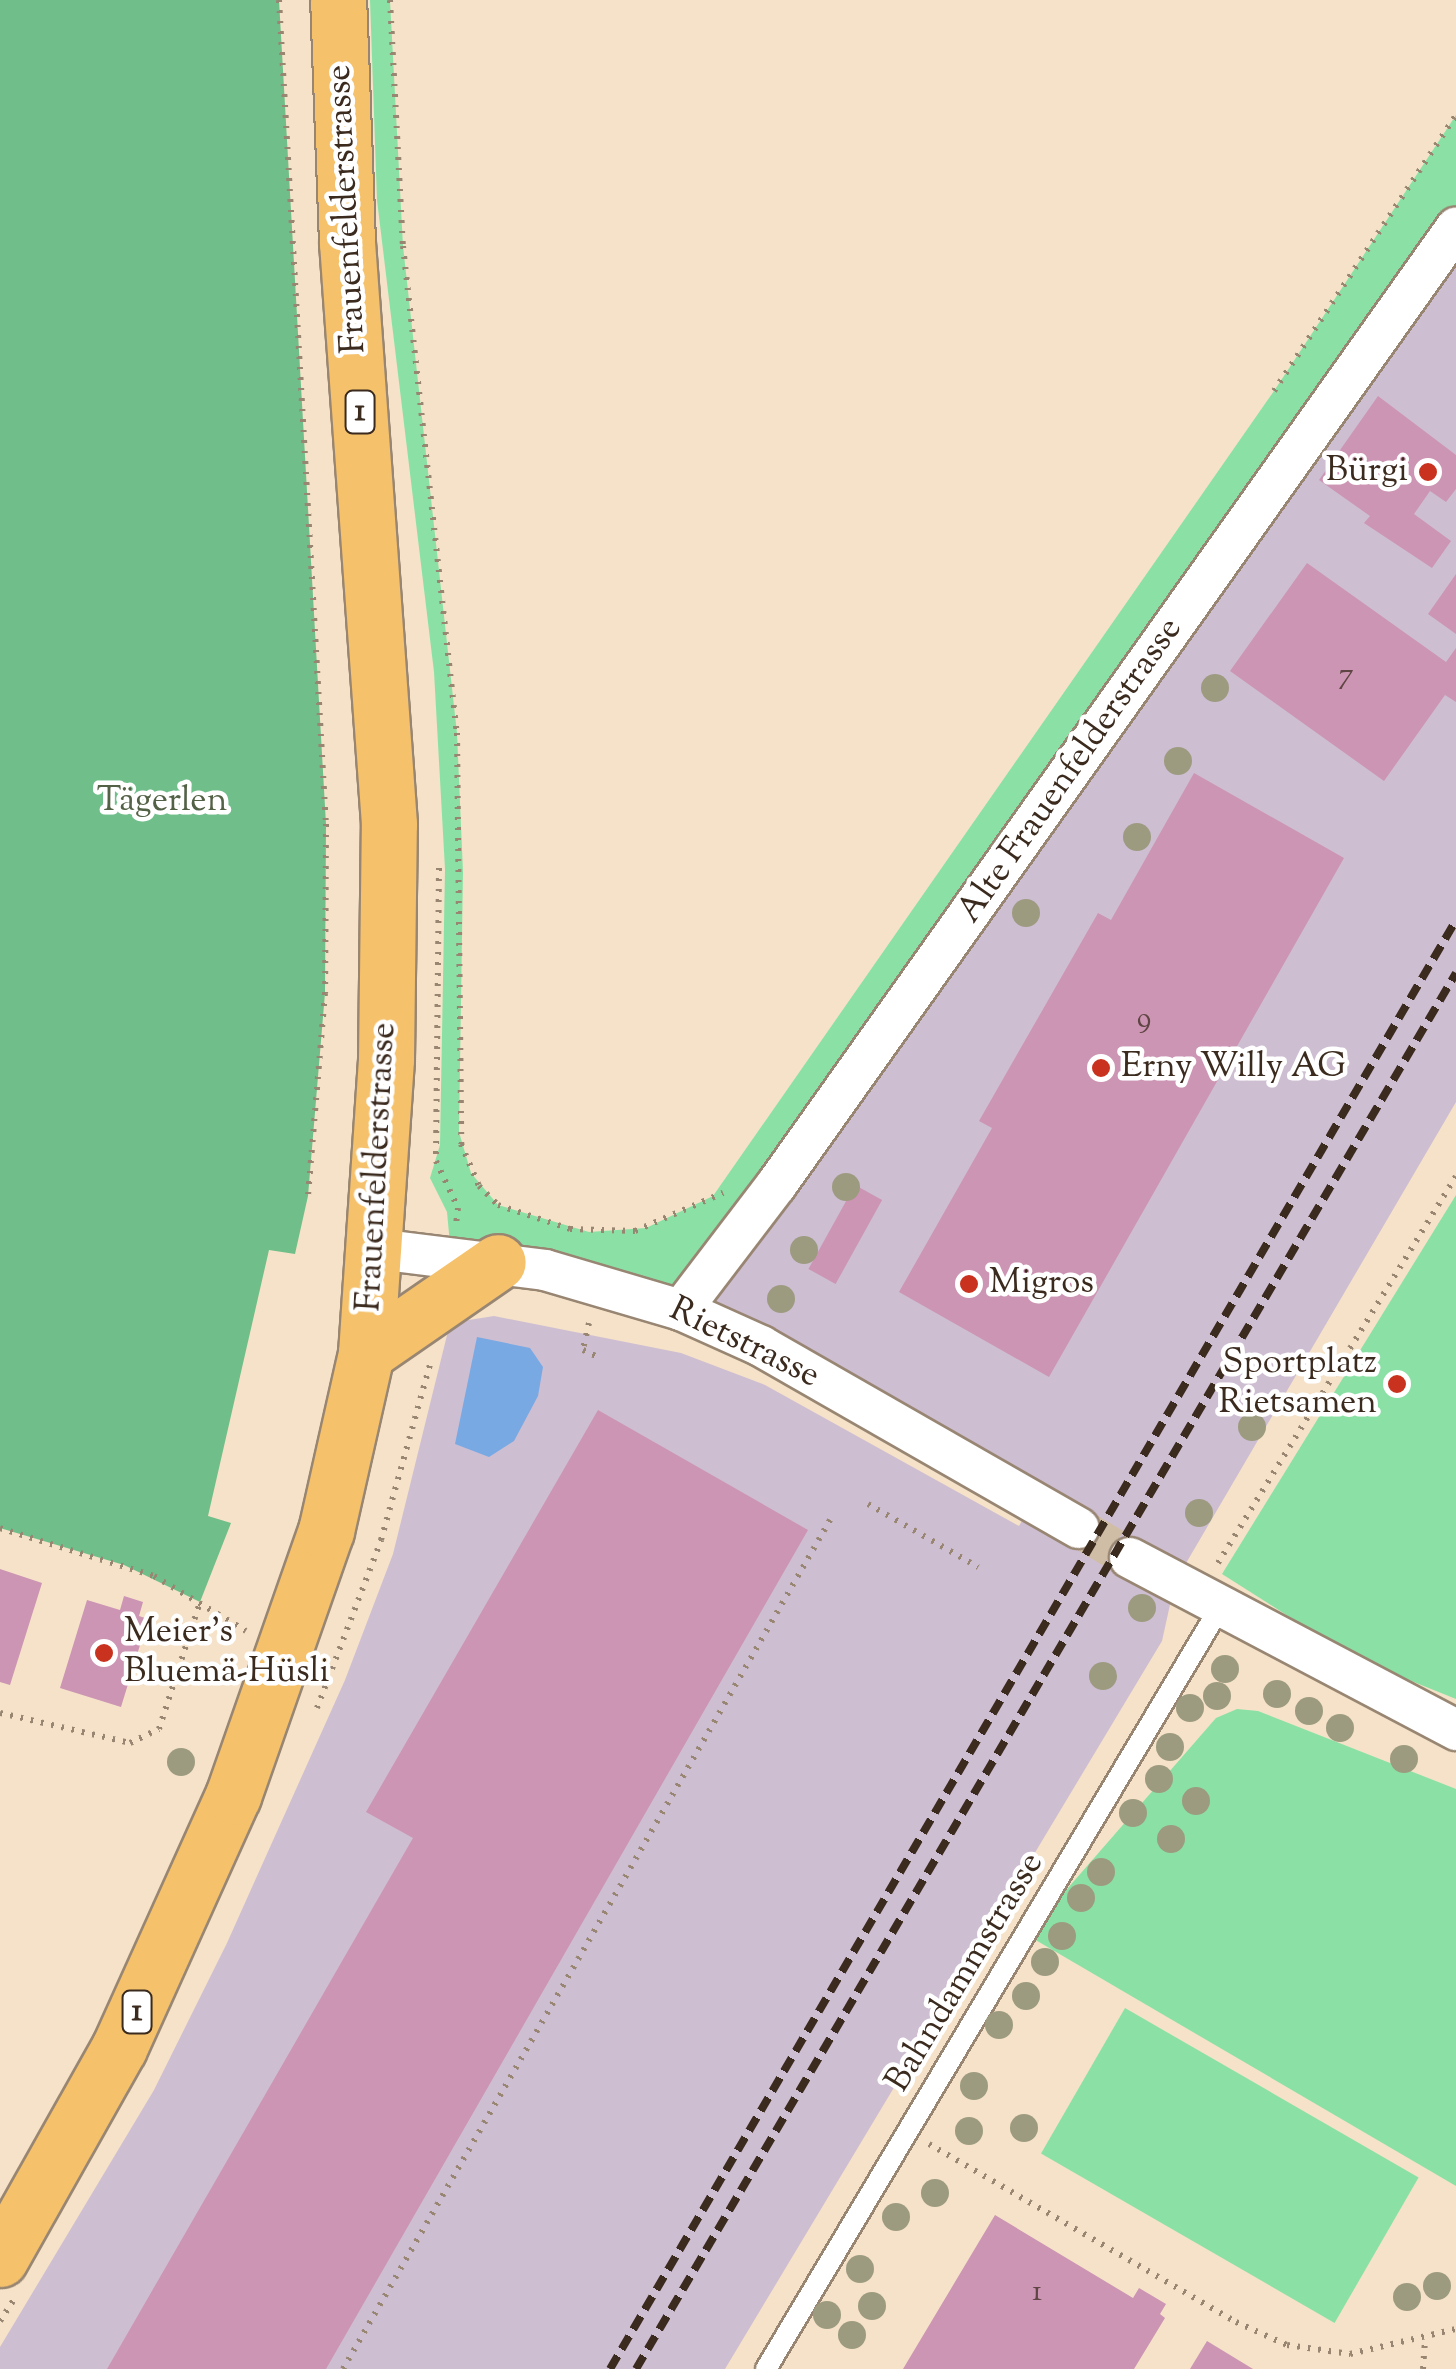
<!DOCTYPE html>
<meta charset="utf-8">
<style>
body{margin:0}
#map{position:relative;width:1456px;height:2369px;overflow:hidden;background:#f5e2c8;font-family:"Sorts Mill Goudy",serif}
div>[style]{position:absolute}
.industrial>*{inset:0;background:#cebed2}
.green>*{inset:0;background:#8be1a5;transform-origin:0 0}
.forest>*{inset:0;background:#70bf8a}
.water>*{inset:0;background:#78a9e3}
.building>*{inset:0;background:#cc95b3;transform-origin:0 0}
.minor-tunnel>*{height:40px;margin-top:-20px;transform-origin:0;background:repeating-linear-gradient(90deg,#d0bda6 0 40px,transparent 0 60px)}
.path>*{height:6px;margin-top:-3px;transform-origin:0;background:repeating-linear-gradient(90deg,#988673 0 2.5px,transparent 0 10.5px)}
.roads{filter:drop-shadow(2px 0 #988673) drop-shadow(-2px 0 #988673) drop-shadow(0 2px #988673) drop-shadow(0 -2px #988673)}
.service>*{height:20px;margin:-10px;padding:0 10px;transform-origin:10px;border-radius:10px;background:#fff}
.minor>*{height:40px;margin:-20px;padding:0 20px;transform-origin:20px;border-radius:20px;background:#fff}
.primary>*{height:55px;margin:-27.5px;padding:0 27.5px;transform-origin:27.5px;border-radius:27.5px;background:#f5c16b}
.rail>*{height:8px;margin-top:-4px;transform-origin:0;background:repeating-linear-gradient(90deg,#3b2a1e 0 15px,transparent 0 23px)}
.trees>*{width:28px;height:28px;margin:-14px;border-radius:50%;background:#9c9b80}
.dots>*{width:28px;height:28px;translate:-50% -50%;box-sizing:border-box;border:5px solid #fff;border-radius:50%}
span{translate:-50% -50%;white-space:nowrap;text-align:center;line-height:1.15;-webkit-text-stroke:9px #fff;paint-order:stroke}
.number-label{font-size:30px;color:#5f4543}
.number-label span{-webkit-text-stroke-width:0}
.shield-label span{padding:2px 8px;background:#fff;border:2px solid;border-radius:8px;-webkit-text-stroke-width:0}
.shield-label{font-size:32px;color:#3b2a1e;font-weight:700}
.street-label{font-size:35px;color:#3b2a1e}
.poi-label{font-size:35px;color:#3b2a1e}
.right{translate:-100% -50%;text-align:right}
.left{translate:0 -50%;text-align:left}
.park-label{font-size:35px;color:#536146}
</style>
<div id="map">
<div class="industrial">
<i style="clip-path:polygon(1456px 228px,1456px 1102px,1175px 1582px,1162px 1641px,725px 2369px,0 2369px,0 2347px,154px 2090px,227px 1943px,345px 1680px,393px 1554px,450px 1323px,494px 1316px,681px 1353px,765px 1385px,1019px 1526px,1042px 1485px,681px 1310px)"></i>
</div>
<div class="green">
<i style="clip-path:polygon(370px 0,390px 0,403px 246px,457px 733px,463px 872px,459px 1132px,471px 1173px,498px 1205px,589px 1232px,646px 1228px,713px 1196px,1274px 391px,1456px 115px,1456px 228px,681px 1310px,451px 1255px,447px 1212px,430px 1178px,440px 1145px,445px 869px,434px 672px,377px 200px)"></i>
<i style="clip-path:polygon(1456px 1195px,1456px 1699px,1354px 1658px,1222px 1574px)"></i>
<i style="clip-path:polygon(1237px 1709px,1258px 1711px,1456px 1789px,1456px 2186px,1027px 1935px,1216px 1718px)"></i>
<i style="left:1125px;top:2008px;width:339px;height:168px;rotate:30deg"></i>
</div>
<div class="forest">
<i style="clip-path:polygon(0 0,279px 0,326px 824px,325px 993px,308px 1196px,295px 1254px,269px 1250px,208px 1516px,231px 1523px,200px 1602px,124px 1565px,0 1528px)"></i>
</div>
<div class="water">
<i style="clip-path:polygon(477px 1337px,530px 1348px,543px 1367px,538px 1396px,514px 1441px,489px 1457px,455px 1444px)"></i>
</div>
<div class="building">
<i style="clip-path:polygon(1378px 396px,1456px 455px,1456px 489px,1446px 502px,1430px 491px,1414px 514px,1451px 541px,1432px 568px,1364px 523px,1370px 516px,1319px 480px)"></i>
<i style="clip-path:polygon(1307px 563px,1446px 662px,1456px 648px,1456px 702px,1445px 695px,1384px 781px,1230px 671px)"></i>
<i style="clip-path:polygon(1456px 574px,1456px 634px,1428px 614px)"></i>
<i style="clip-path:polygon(1194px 773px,1344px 858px,1049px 1377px,899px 1292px,992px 1128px,979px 1121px,1098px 913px,1111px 920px)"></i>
<i style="left:855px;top:1185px;width:31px;height:96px;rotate:29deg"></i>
<i style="clip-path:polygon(598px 1410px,808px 1530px,326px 2369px,107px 2369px,413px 1838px,366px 1812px)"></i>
<i style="clip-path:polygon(0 1569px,42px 1583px,10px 1685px,0 1682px)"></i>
<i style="clip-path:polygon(124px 1596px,143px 1602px,139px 1616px,148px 1619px,121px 1707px,60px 1688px,87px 1600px,120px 1610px)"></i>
<i style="clip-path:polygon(995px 2215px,1133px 2298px,1139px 2288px,1166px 2304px,1160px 2314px,1165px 2318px,1134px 2369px,903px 2369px)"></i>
<i style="clip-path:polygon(1207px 2341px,1253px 2369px,1190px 2369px)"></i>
</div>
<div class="minor-tunnel">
<i style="left:1079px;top:1528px;width:59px;rotate:30.5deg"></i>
</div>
<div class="path">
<i style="left:279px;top:0;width:825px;rotate:86.74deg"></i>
<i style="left:326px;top:824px;width:169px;rotate:90.3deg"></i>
<i style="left:325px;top:993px;width:204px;rotate:94.8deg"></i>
<i style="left:390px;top:0;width:246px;rotate:87deg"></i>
<i style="left:403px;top:246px;width:490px;rotate:83.7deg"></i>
<i style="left:457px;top:733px;width:411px;rotate:89.4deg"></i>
<i style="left:461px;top:1144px;width:46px;rotate:66.8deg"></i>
<i style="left:479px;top:1186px;width:27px;rotate:45deg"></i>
<i style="left:498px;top:1205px;width:76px;rotate:18.4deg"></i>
<i style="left:570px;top:1229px;width:65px;rotate:1.8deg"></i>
<i style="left:635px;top:1231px;width:96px;rotate:-23.4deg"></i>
<i style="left:1274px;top:391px;width:331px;rotate:-56.6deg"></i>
<i style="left:439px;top:868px;width:293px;rotate:90.6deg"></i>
<i style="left:436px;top:1161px;width:52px;rotate:64.9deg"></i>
<i style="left:458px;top:1208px;width:17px;rotate:97deg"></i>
<i style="left:589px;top:1323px;width:28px;rotate:103deg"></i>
<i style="left:583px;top:1350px;width:17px;rotate:25deg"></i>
<i style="left:868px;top:1504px;width:127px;rotate:29.8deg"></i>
<i style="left:0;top:1528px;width:161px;rotate:17.3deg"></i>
<i style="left:154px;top:1576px;width:107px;rotate:30.9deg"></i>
<i style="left:1218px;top:1563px;width:454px;rotate:-58.4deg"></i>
<i style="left:317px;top:1708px;width:180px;rotate:-69.1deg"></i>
<i style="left:381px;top:1540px;width:183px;rotate:-74.4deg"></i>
<i style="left:0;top:1713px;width:133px;rotate:13deg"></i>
<i style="left:130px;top:1743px;width:32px;rotate:-26deg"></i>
<i style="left:159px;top:1729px;width:133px;rotate:-72.1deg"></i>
<i style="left:929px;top:2144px;width:355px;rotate:30.1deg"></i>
<i style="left:1236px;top:2322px;width:56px;rotate:24.3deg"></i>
<i style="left:1287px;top:2345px;width:64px;rotate:8.1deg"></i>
<i style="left:1350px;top:2354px;width:109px;rotate:-13.3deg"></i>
<i style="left:0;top:2321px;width:24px;rotate:-57deg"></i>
<i style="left:343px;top:2369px;width:979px;rotate:-60.16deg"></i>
<i style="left:1423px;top:2369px;width:28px;rotate:-86deg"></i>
</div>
<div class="roads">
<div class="service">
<i style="left:766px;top:2369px;width:885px;rotate:-59.2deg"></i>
</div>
<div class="minor">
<i style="left:377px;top:1249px;width:169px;rotate:7.1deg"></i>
<i style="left:545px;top:1270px;width:142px;rotate:16.4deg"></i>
<i style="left:681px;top:1310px;width:88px;rotate:24.2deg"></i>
<i style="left:761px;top:1346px;width:366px;rotate:29.8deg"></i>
<i style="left:681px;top:1310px;width:158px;rotate:-52.7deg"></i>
<i style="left:777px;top:1184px;width:1173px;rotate:-54.62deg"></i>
<i style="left:1130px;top:1558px;width:369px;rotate:27.8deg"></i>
</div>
<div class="primary">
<i style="left:366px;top:1353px;width:160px;rotate:-34.6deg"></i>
<i style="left:0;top:2259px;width:242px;rotate:-60.6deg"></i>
<i style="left:119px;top:2048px;width:277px;rotate:-65.7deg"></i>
<i style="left:233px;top:1796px;width:281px;rotate:-70.7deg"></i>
<i style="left:326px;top:1531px;width:182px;rotate:-77.3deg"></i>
<i style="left:366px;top:1353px;width:295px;rotate:-86.1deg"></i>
<i style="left:386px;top:1059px;width:235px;rotate:-89.3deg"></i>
<i style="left:389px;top:824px;width:584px;rotate:-94.13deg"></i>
<i style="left:347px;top:242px;width:242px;rotate:-92.1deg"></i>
</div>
</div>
<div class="rail">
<i style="left:610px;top:2369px;width:1678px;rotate:-59.72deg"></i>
<i style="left:636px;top:2369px;width:1619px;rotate:-59.57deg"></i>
</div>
<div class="trees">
<i style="left:1215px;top:688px"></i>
<i style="left:1178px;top:761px"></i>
<i style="left:1137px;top:837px"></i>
<i style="left:1026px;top:913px"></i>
<i style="left:846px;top:1187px"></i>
<i style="left:804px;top:1250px"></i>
<i style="left:781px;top:1299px"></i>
<i style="left:1252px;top:1427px"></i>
<i style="left:1199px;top:1513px"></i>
<i style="left:1142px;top:1608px"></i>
<i style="left:1225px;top:1669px"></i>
<i style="left:1103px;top:1676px"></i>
<i style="left:1277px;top:1694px"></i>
<i style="left:1217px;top:1696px"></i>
<i style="left:1190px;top:1708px"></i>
<i style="left:1309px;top:1711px"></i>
<i style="left:1340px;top:1728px"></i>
<i style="left:1170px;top:1747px"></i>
<i style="left:1404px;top:1759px"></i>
<i style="left:181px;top:1762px"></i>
<i style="left:1159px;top:1779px"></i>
<i style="left:1196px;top:1801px"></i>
<i style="left:1133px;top:1813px"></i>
<i style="left:1171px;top:1839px"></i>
<i style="left:1101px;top:1872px"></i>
<i style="left:1081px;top:1898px"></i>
<i style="left:1062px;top:1936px"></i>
<i style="left:1045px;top:1962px"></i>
<i style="left:1026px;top:1996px"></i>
<i style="left:999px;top:2025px"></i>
<i style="left:974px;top:2086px"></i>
<i style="left:1024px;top:2128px"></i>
<i style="left:969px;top:2131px"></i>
<i style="left:935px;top:2193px"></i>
<i style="left:896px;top:2217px"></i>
<i style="left:860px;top:2269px"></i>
<i style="left:1437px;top:2286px"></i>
<i style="left:1407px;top:2297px"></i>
<i style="left:872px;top:2306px"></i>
<i style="left:827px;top:2315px"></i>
<i style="left:852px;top:2335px"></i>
</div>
<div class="dots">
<i style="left:1428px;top:472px;background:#c8321e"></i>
<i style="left:1101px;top:1068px;background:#c8321e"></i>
<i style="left:969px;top:1284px;background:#c8321e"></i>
<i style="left:1397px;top:1384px;background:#c8321e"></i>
<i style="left:104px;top:1653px;background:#c8321e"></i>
</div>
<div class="number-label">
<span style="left:1346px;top:676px">7</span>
<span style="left:1144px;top:1020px">9</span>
<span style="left:1037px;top:2293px">1</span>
</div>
<div class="shield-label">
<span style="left:360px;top:412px">1</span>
<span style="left:137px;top:2012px">1</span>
</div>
<div class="street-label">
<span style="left:348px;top:209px;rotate:-93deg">Frauenfelderstrasse</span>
<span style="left:1071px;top:771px;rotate:-55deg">Alte Frauenfelderstrasse</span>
<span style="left:378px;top:1167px;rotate:-87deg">Frauenfelderstrasse</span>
<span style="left:744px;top:1344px;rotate:26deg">Rietstrasse</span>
<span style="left:966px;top:1973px;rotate:-59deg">Bahndammstrasse</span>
</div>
<div class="poi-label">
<span class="right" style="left:1408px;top:472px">Bürgi</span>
<span class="left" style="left:1121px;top:1068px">Erny Willy AG</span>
<span class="left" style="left:989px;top:1284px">Migros</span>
<span class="right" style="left:1377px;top:1384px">Sportplatz<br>Rietsamen</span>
<span class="left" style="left:124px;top:1653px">Meier's<br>Bluemä-Hüsli</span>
</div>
<div class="park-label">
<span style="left:162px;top:802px">Tägerlen</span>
</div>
</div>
